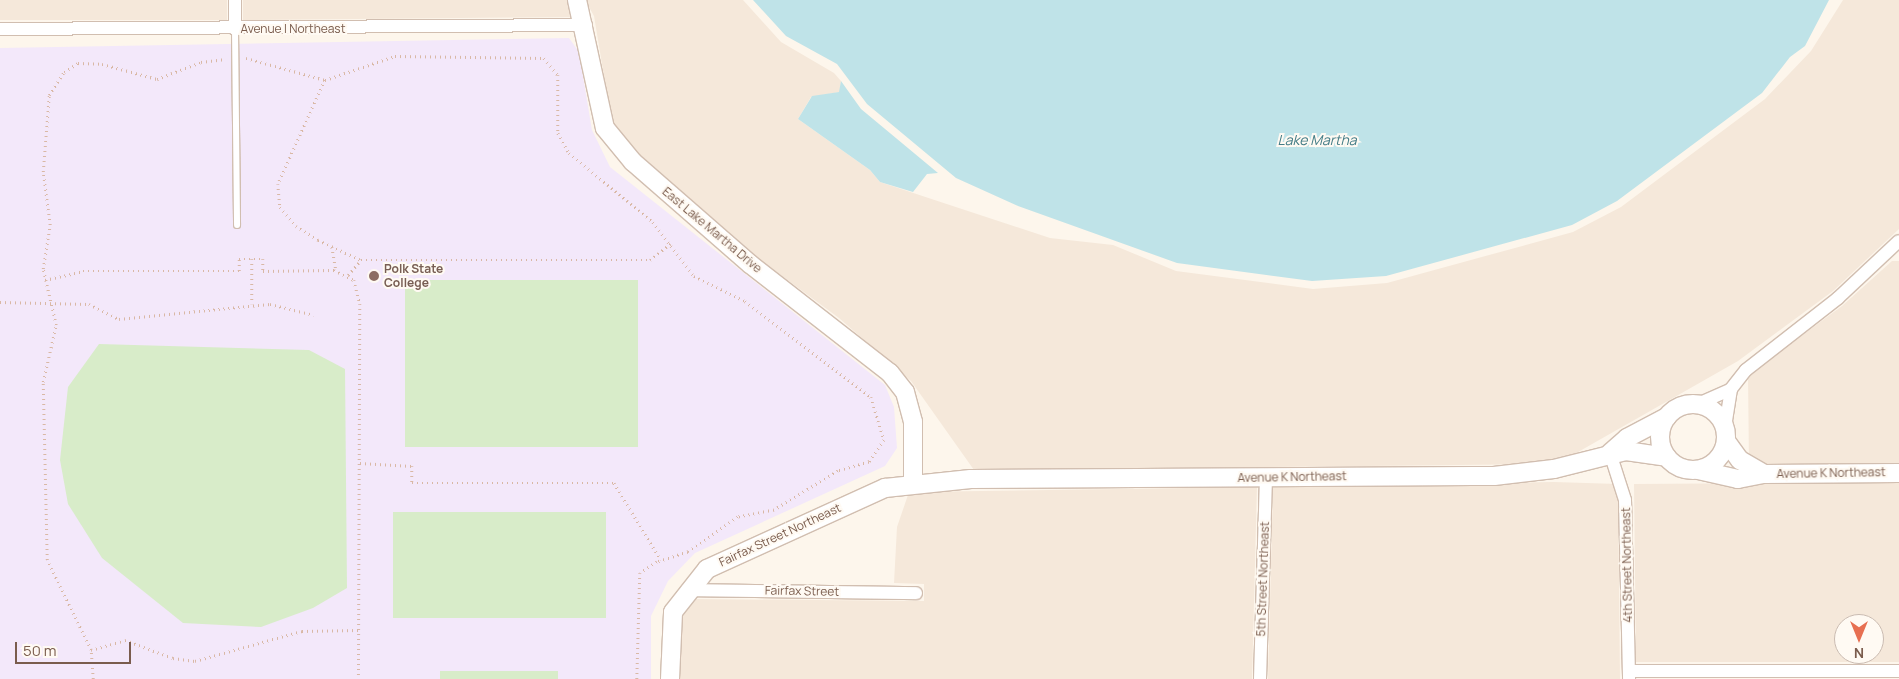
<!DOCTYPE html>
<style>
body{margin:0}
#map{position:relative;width:1899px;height:679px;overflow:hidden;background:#fdf6ec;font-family:Manrope,sans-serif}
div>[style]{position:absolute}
.residential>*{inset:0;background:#f5e8da;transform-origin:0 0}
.education>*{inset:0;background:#f3e8fa}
.green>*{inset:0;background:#d8ecc9;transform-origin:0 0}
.water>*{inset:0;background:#bfe3e8}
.path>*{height:2.5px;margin-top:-1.25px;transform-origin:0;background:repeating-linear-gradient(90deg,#d9b8a5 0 1px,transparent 0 5px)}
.roads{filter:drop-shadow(1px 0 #d1beb0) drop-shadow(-1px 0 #d1beb0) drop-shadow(0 1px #d1beb0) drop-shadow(0 -1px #d1beb0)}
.lane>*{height:6px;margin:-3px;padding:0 3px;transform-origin:3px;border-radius:3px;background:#fff}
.street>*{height:12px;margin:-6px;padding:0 6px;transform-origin:6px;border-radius:6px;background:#fff}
.secondary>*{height:18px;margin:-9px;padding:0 9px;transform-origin:9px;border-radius:9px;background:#fff}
.secondary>.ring{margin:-9px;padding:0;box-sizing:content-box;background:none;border:18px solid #fff;border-radius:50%}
.dots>*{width:14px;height:14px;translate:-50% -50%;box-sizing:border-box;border:2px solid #fffaf3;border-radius:50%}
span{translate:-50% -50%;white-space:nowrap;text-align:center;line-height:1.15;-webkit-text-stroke:4px #fffaf3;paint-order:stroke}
.street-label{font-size:12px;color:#7a5c4d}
.education-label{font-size:12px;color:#785e54;font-weight:700}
.left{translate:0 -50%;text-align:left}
.water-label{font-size:14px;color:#437c86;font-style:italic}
.north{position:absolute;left:1834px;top:614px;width:50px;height:50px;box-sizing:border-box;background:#fffaf3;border:1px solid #cabbb1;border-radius:50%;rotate:180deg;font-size:14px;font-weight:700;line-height:20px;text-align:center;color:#7a5c4d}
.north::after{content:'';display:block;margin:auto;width:18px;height:22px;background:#e76f51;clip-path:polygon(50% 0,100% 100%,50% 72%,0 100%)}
.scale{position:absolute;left:15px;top:642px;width:116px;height:22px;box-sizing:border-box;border:2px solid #7a5c4d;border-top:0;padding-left:6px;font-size:15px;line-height:18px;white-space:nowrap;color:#7a5c4d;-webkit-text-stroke:4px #fffaf3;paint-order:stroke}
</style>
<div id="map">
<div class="residential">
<i style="left:0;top:0;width:227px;height:20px"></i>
<i style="clip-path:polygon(243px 0,568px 0,574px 17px,243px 20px)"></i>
<i style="clip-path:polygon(585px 0,743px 0,781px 42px,834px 73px,841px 81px,840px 92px,811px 97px,798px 119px,870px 170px,880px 182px,1050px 238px,1113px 245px,1176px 271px,1313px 289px,1387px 283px,1573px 232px,1621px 207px,1765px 99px,1811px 51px,1843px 0,1899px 0,1899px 229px,1833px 291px,1738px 361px,1557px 464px,974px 470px,911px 381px,839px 318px,755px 256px,638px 155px,612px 124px,594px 16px)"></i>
<i style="clip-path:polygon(1892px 261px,1899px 261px,1899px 464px,1749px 465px,1748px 375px,1842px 306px)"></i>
<i style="clip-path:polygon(1554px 482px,1618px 484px,1620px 679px,1268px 679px,1273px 487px)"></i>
<i style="clip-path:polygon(evenodd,1899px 482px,1899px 662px,1636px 662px,1634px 484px,1899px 482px,1844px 624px,1874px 624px,1874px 654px,1844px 654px,1844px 624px)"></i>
<i style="clip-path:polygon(1257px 487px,1252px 679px,678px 679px,681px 615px,691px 599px,924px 601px,924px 584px,894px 583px,897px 527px,909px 492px)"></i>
</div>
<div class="education">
<i style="clip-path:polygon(569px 38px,579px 52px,592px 130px,610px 167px,885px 385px,894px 407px,897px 448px,885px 466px,695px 553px,668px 581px,651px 616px,651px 679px,0 679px,0 48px)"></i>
</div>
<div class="green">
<i style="left:405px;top:280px;width:233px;height:167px"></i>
<i style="clip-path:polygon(99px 344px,309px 350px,345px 369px,347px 588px,313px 608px,261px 627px,183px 623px,102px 558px,68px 504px,60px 460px,68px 387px)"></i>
<i style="left:393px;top:512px;width:213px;height:106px"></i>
<i style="left:440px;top:671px;width:118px;height:8px"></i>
</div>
<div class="water">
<i style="clip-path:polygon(753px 0,1829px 0,1805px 46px,1790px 57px,1762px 93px,1617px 201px,1572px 225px,1386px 276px,1312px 281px,1177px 263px,1018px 206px,956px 178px,867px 104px,837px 64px,786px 36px)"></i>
<i style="clip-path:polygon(841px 81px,861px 109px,938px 173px,927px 174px,913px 192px,880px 182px,870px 170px,798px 119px,812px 96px,839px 92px)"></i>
</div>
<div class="path">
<i style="left:246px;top:58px;width:82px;rotate:15.6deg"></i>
<i style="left:325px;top:80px;width:74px;rotate:-18.9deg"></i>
<i style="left:395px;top:56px;width:149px;rotate:0.8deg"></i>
<i style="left:544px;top:58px;width:22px;rotate:51deg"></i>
<i style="left:558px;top:75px;width:58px;rotate:90deg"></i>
<i style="left:558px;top:133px;width:23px;rotate:61deg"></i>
<i style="left:569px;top:153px;width:109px;rotate:39.4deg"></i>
<i style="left:653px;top:222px;width:68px;rotate:52.8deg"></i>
<i style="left:694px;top:276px;width:57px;rotate:26.1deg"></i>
<i style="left:745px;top:301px;width:158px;rotate:37.3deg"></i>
<i style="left:871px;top:397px;width:45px;rotate:73.2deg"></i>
<i style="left:884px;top:440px;width:27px;rotate:124deg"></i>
<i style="left:869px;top:462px;width:32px;rotate:164deg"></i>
<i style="left:838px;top:471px;width:75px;rotate:148.6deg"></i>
<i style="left:774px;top:510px;width:37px;rotate:169deg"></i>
<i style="left:738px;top:517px;width:61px;rotate:145deg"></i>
<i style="left:688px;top:552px;width:33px;rotate:162deg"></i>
<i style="left:657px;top:562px;width:20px;rotate:147deg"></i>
<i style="left:640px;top:573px;width:106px;rotate:91.6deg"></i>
<i style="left:325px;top:80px;width:114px;rotate:114.3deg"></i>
<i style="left:278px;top:184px;width:23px;rotate:85deg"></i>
<i style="left:280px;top:207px;width:25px;rotate:50deg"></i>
<i style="left:296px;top:226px;width:26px;rotate:32deg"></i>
<i style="left:318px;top:240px;width:47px;rotate:24.9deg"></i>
<i style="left:361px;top:260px;width:289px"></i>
<i style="left:650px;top:260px;width:26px;rotate:-39deg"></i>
<i style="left:332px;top:247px;width:23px;rotate:80deg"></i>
<i style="left:252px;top:259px;width:45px;rotate:90deg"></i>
<i style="left:348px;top:275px;width:20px;rotate:-49deg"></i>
<i style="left:45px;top:280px;width:39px;rotate:-13deg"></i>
<i style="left:83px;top:271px;width:156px"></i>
<i style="left:239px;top:271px;width:12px;rotate:-90deg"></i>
<i style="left:239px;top:259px;width:24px"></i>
<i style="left:263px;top:259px;width:12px;rotate:90deg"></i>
<i style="left:263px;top:271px;width:71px;rotate:-0.8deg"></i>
<i style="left:334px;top:270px;width:22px;rotate:27deg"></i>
<i style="left:354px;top:280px;width:25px;rotate:76deg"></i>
<i style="left:360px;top:304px;width:375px;rotate:90.2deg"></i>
<i style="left:0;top:302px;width:89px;rotate:1.3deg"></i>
<i style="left:89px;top:304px;width:34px;rotate:27deg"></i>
<i style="left:119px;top:319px;width:152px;rotate:-5.7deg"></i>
<i style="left:270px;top:304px;width:45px;rotate:14deg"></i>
<i style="left:360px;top:463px;width:52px;rotate:3.3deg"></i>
<i style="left:412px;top:466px;width:17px;rotate:90deg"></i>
<i style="left:412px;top:483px;width:202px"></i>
<i style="left:614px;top:483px;width:90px;rotate:58.6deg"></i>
<i style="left:91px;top:650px;width:35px;rotate:-16deg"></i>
<i style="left:125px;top:640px;width:51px;rotate:20.6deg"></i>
<i style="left:173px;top:658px;width:22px;rotate:8deg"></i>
<i style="left:195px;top:661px;width:111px;rotate:-15.7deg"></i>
<i style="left:302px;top:631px;width:58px;rotate:-1deg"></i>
<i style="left:93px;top:679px;width:29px;rotate:-94deg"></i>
<i style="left:91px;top:650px;width:100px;rotate:-116.1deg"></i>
<i style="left:47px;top:560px;width:178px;rotate:-91.3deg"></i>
<i style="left:43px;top:382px;width:58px;rotate:-77.2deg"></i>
<i style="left:56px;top:325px;width:57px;rotate:-103.1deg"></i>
<i style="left:43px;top:269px;width:45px;rotate:-81deg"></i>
<i style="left:50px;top:225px;width:53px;rotate:-97.5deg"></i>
<i style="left:43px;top:172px;width:77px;rotate:-85.5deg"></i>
<i style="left:49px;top:95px;width:27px;rotate:-57deg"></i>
<i style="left:64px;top:72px;width:17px;rotate:-33deg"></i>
<i style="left:78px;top:63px;width:24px;rotate:2deg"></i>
<i style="left:102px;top:64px;width:57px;rotate:15.3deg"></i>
<i style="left:157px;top:79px;width:47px;rotate:-21.1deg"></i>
<i style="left:201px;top:62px;width:25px;rotate:-7deg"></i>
</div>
<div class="roads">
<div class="lane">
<i style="left:235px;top:29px;width:196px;rotate:89.4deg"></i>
</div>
<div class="street">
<i style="left:235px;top:0;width:29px;rotate:90deg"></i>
<i style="left:0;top:29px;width:586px;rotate:-0.39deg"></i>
<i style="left:1698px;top:404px;width:36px;rotate:-24deg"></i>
<i style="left:1731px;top:389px;width:24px;rotate:-52deg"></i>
<i style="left:1746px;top:370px;width:117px;rotate:-38deg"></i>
<i style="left:1838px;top:298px;width:83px;rotate:-43.1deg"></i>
<i style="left:1725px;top:427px;width:38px;rotate:-81deg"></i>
<i style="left:1610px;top:453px;width:49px;rotate:72.3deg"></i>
<i style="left:1625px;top:500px;width:179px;rotate:88.7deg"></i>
<i style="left:687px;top:590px;width:229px;rotate:0.8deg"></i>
<i style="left:1629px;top:671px;width:270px"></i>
<i style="left:1260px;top:679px;width:201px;rotate:-88.3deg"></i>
</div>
<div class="secondary">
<i style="left:577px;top:0;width:131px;rotate:77.7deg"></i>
<i style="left:605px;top:128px;width:44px;rotate:50.5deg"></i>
<i style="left:633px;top:162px;width:155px;rotate:41.1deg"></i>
<i style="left:750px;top:264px;width:177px;rotate:37.9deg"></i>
<i style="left:890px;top:373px;width:24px;rotate:52deg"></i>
<i style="left:905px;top:392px;width:31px;rotate:75deg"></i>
<i style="left:913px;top:422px;width:60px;rotate:90deg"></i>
<i class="ring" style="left:1660px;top:404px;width:48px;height:48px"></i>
<i style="left:1726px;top:441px;width:24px;rotate:54deg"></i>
<i style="left:1740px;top:460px;width:28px;rotate:30deg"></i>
<i style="left:1610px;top:453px;width:23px;rotate:-41deg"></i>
<i style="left:1627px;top:438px;width:45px;rotate:-27.7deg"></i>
<i style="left:1698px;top:470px;width:41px;rotate:12.7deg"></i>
<i style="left:1738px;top:479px;width:26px;rotate:-11deg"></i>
<i style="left:1764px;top:474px;width:135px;rotate:-0.4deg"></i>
<i style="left:670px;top:679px;width:67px;rotate:-87.4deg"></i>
<i style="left:673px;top:612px;width:55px;rotate:-51.7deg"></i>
<i style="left:707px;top:569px;width:196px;rotate:-24.5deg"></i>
<i style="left:885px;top:488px;width:86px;rotate:-6deg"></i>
<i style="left:971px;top:479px;width:523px;rotate:-0.33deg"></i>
<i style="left:1494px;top:476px;width:60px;rotate:-6.7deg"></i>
<i style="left:1554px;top:469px;width:74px;rotate:-14deg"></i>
<i style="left:1626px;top:451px;width:41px;rotate:8.3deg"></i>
</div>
</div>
<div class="dots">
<i style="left:374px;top:276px;background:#8d6e63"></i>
</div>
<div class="street-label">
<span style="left:293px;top:29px">Avenue I Northeast</span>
<span style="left:712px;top:230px;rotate:40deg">East Lake Martha Drive</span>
<span style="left:1831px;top:473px;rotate:-1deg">Avenue K Northeast</span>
<span style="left:1292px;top:477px;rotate:-1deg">Avenue K Northeast</span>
<span style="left:780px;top:535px;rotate:-25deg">Fairfax Street Northeast</span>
<span style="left:1627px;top:565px;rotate:-91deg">4th Street Northeast</span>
<span style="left:1263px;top:579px;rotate:-88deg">5th Street Northeast</span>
<span style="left:802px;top:591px;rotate:1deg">Fairfax Street</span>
</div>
<div class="education-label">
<span class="left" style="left:384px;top:276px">Polk State<br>College</span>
</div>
<div class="water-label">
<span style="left:1317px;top:140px">Lake Martha</span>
</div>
<div class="north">N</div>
<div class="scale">50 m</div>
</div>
